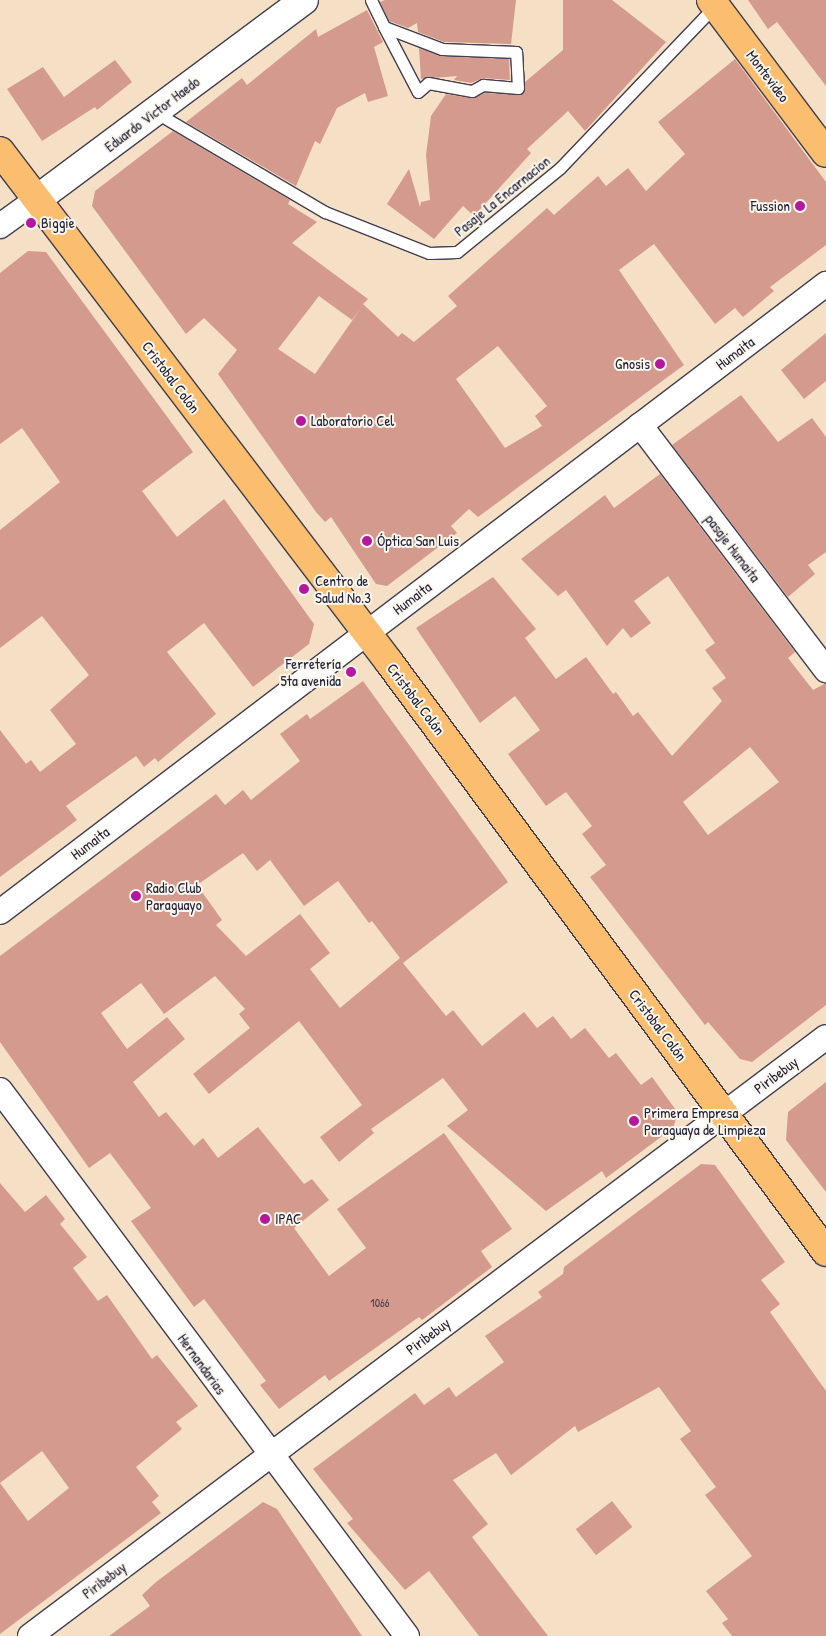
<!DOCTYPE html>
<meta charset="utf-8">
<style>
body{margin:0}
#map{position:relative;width:826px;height:1636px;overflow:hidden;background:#f5e0c5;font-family:"Patrick Hand",sans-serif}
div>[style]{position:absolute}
.building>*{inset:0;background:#d49a8e;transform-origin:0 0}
.roads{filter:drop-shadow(1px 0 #423e50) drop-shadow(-1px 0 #423e50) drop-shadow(0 1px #423e50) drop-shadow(0 -1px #423e50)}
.service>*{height:11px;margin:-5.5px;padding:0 5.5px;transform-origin:5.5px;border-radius:5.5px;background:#fff}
.minor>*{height:24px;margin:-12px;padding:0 12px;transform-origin:12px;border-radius:12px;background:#fff}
.tertiary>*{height:28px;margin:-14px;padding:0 14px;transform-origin:14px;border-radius:14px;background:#fff}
.primary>*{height:28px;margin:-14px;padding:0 14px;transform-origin:14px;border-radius:14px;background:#fbbe6e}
.dots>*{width:14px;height:14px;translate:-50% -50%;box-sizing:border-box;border:2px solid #fbf7ec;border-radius:50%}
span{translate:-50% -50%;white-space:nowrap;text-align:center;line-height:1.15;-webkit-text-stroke:4px #fbf7ec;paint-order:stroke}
.number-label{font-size:12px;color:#4e4050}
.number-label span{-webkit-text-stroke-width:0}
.street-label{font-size:15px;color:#22223b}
.poi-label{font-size:15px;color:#22223b}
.right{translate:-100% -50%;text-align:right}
.left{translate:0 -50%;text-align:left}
</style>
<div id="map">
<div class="building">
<i style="clip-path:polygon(385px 0,516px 0,511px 44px,444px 42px,418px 32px,417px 23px,408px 28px,389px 21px,380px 2px)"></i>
<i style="clip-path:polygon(563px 0,612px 0,666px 42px,585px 131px,568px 111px,527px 149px,531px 153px,474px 216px,463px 206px,434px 239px,387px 204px,409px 169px,420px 207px,421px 202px,430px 200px,426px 155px,431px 116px,446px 94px,471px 98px,485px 93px,522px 94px,525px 82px,563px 50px)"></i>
<i style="clip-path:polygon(748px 0,826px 0,826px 86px,777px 22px,768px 29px)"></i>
<i style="clip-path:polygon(367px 10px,383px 42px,374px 47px,388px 96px,368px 102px,365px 93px,337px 108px,320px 144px,315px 141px,296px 186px,186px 122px,242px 78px,247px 85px,316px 29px,318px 37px)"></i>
<i style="clip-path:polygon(419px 48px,442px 56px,509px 59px,510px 80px,483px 78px,471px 83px,454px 80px,457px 76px,421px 79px)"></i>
<i style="clip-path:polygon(evenodd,735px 59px,826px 182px,826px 245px,770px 287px,774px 291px,743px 317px,735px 308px,715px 324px,654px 244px,619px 270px,684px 365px,478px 517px,469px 509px,451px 526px,457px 533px,387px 586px,376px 584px,331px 517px,325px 522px,316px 512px,218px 374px,237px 350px,204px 318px,186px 334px,92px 206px,95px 191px,173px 131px,290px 200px,288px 204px,317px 222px,292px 243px,368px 299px,363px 304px,398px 337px,402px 333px,414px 342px,457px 306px,448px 296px,547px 208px,554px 215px,598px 176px,606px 186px,628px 168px,646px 191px,685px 154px,658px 122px,735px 59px,319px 296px,352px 320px,361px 308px,315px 374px,278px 349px,319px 296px,735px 59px,498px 346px,547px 406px,535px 416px,542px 426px,505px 448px,456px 379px,498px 346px)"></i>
<i style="clip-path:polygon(115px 60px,132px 82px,97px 110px,95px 107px,42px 141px,7px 89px,43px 67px,64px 97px)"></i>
<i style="clip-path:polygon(28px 251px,46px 252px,193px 452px,142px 491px,177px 537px,224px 499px,314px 624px,309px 644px,253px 687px,204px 623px,167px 652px,216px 714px,158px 762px,155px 758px,144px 767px,136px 756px,66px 806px,77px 820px,0 877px,0 730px,26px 764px,31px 760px,40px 772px,76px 744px,50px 710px,89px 675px,42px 616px,0 648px,0 530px,60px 482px,22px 428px,0 444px,0 273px)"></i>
<i style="clip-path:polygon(826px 333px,826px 381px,804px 399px,781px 370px)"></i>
<i style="clip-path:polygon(741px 395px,778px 442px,812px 418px,826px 437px,826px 552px,808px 565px,815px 574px,788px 597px,672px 445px)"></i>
<i style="clip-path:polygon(evenodd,660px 474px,795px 652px,788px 658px,813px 690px,826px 683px,826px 1005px,752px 1062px,740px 1059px,708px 1022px,705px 1025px,590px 877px,606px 865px,582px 834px,592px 826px,566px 792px,546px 806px,508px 754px,540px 730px,515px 696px,480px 723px,416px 628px,493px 577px,536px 629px,525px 638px,556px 679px,586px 657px,613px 694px,616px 692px,633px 716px,638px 712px,672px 756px,722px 701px,712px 688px,726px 678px,705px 650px,715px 643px,668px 576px,634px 601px,651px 623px,631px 638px,623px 628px,607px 646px,566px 590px,558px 596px,521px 559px,605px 495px,614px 508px,660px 474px,750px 747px,779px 782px,708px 835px,683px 802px,750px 747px)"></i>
<i style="clip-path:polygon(evenodd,363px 681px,508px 882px,403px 963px,446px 1016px,453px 1010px,482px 1046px,524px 1012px,537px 1028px,553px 1016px,571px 1039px,585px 1028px,609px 1058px,616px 1053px,641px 1085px,652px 1077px,678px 1113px,673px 1128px,606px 1178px,602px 1171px,546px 1211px,447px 1126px,468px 1110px,443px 1078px,371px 1129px,374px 1133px,339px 1162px,320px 1137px,362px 1105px,299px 1021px,209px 1094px,193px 1074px,250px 1028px,239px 1014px,245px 1009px,215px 976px,164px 1014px,141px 983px,101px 1013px,127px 1049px,167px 1017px,185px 1039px,133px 1082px,159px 1117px,166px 1112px,194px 1146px,203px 1138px,218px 1158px,258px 1127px,304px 1184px,312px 1179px,329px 1200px,294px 1228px,329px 1276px,366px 1248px,337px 1209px,444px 1133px,512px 1229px,481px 1251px,492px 1267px,422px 1320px,419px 1317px,329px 1381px,325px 1375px,279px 1409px,260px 1385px,266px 1381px,204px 1299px,194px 1307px,131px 1221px,151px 1208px,110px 1153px,89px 1168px,0 1042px,0 956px,216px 794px,225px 805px,243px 790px,251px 800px,300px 761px,280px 734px,307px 714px,310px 719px,363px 681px,243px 853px,257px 871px,270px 860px,304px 906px,338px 881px,369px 923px,372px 921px,400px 958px,340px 1008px,310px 969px,330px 953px,300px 914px,246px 956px,216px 925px,222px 920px,197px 885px,243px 853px)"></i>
<i style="clip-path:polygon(826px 1082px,826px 1192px,786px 1140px,788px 1112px)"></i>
<i style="clip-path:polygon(701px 1164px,715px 1165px,785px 1262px,761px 1280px,780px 1304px,770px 1312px,826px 1391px,826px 1636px,732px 1636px,722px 1623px,728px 1619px,706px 1591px,752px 1556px,705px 1495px,716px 1487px,680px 1439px,691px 1431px,659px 1387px,578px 1432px,575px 1426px,511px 1475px,496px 1453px,453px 1480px,488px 1524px,472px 1537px,548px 1636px,479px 1636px,429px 1571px,405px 1590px,347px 1523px,353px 1519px,313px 1469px,415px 1393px,424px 1405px,449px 1387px,456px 1397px,504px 1362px,485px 1336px,542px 1297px,538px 1292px,563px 1274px,564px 1267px)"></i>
<i style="clip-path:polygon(0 1183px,25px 1212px,46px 1195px,65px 1219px,60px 1224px,87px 1257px,73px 1268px,98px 1301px,107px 1295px,152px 1359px,157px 1355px,198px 1406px,176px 1422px,182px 1429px,136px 1467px,159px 1496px,152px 1502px,161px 1513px,0 1634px,0 1483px,28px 1521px,69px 1488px,42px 1451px,0 1483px)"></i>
<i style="left:612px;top:1501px;width:33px;height:46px;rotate:52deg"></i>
<i style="clip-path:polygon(263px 1502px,277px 1509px,362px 1636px,109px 1636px,150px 1606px,142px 1595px,156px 1582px)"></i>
</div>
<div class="roads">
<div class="service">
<i style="left:371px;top:0;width:30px;rotate:64deg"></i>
<i style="left:384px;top:27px;width:73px;rotate:62.4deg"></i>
<i style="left:418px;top:92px;width:13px;rotate:-42deg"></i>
<i style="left:428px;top:83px;width:45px;rotate:10.3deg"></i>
<i style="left:472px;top:91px;width:13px;rotate:-29deg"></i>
<i style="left:483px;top:85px;width:35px;rotate:5deg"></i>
<i style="left:518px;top:88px;width:36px;rotate:-93deg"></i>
<i style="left:516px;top:52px;width:74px;rotate:-177.7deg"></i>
<i style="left:442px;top:49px;width:62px;rotate:-159.2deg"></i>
<i style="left:155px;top:112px;width:197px;rotate:30.5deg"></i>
<i style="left:325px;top:212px;width:112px;rotate:21.5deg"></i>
<i style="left:429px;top:253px;width:28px;rotate:-2deg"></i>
<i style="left:457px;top:252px;width:133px;rotate:-39.2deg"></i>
<i style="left:560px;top:168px;width:224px;rotate:-46.3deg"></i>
</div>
<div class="minor">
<i style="left:0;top:226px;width:44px;rotate:-35.8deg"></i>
<i style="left:640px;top:425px;width:308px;rotate:52.8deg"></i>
<i style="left:0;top:912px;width:1038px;rotate:-37.25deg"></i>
<i style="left:0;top:1090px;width:681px;rotate:53.3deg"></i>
<i style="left:30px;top:1636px;width:996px;rotate:-36.96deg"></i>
</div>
<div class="tertiary">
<i style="left:36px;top:200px;width:334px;rotate:-36.7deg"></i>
</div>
<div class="primary">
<i style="left:711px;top:0;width:191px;rotate:53.1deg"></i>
<i style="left:0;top:151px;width:642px;rotate:52.72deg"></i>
<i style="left:389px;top:662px;width:734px;rotate:53.47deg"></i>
</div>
</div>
<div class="dots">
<i style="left:800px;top:206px;background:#b5179e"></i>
<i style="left:31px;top:223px;background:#b5179e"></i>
<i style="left:660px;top:364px;background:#b5179e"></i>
<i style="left:301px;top:421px;background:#b5179e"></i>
<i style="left:367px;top:541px;background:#b5179e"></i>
<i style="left:304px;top:589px;background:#b5179e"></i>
<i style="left:351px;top:672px;background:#b5179e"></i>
<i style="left:136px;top:896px;background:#b5179e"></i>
<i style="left:634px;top:1121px;background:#b5179e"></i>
<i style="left:265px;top:1219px;background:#b5179e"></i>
</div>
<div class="number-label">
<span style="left:380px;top:1303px">1066</span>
</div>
<div class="street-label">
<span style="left:768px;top:76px;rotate:53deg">Montevideo</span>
<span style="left:152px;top:114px;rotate:-37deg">Eduardo Victor Haedo</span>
<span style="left:502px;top:196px;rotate:-39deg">Pasaje La Encarnacion</span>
<span style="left:735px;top:353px;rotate:-37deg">Humaita</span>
<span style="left:171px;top:377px;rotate:53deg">Cristobal Colón</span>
<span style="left:733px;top:548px;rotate:53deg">pasaje Humaita</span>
<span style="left:412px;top:598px;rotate:-37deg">Humaita</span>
<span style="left:416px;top:699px;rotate:53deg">Cristobal Colón</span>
<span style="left:90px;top:843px;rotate:-37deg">Humaita</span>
<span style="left:658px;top:1025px;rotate:53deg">Cristobal Colón</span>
<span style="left:776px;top:1075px;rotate:-37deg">Piribebuy</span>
<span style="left:428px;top:1336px;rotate:-37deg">Piribebuy</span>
<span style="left:202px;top:1364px;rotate:54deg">Hernandarias</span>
<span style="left:104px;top:1580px;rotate:-37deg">Piribebuy</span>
</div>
<div class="poi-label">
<span class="right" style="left:790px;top:206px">Fussion</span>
<span class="left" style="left:41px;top:223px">Biggie</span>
<span class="right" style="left:650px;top:364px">Gnosis</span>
<span class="left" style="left:311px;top:421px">Laboratorio Cel</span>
<span class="left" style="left:377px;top:541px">Óptica San Luis</span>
<span class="left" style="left:315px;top:589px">Centro de<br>Salud No.3</span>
<span class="right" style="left:341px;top:672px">Ferretería<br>5ta avenida</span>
<span class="left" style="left:146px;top:896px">Radio Club<br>Paraguayo</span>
<span class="left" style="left:644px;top:1121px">Primera Empresa<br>Paraguaya de Limpieza</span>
<span class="left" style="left:275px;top:1219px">IPAC</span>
</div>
</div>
